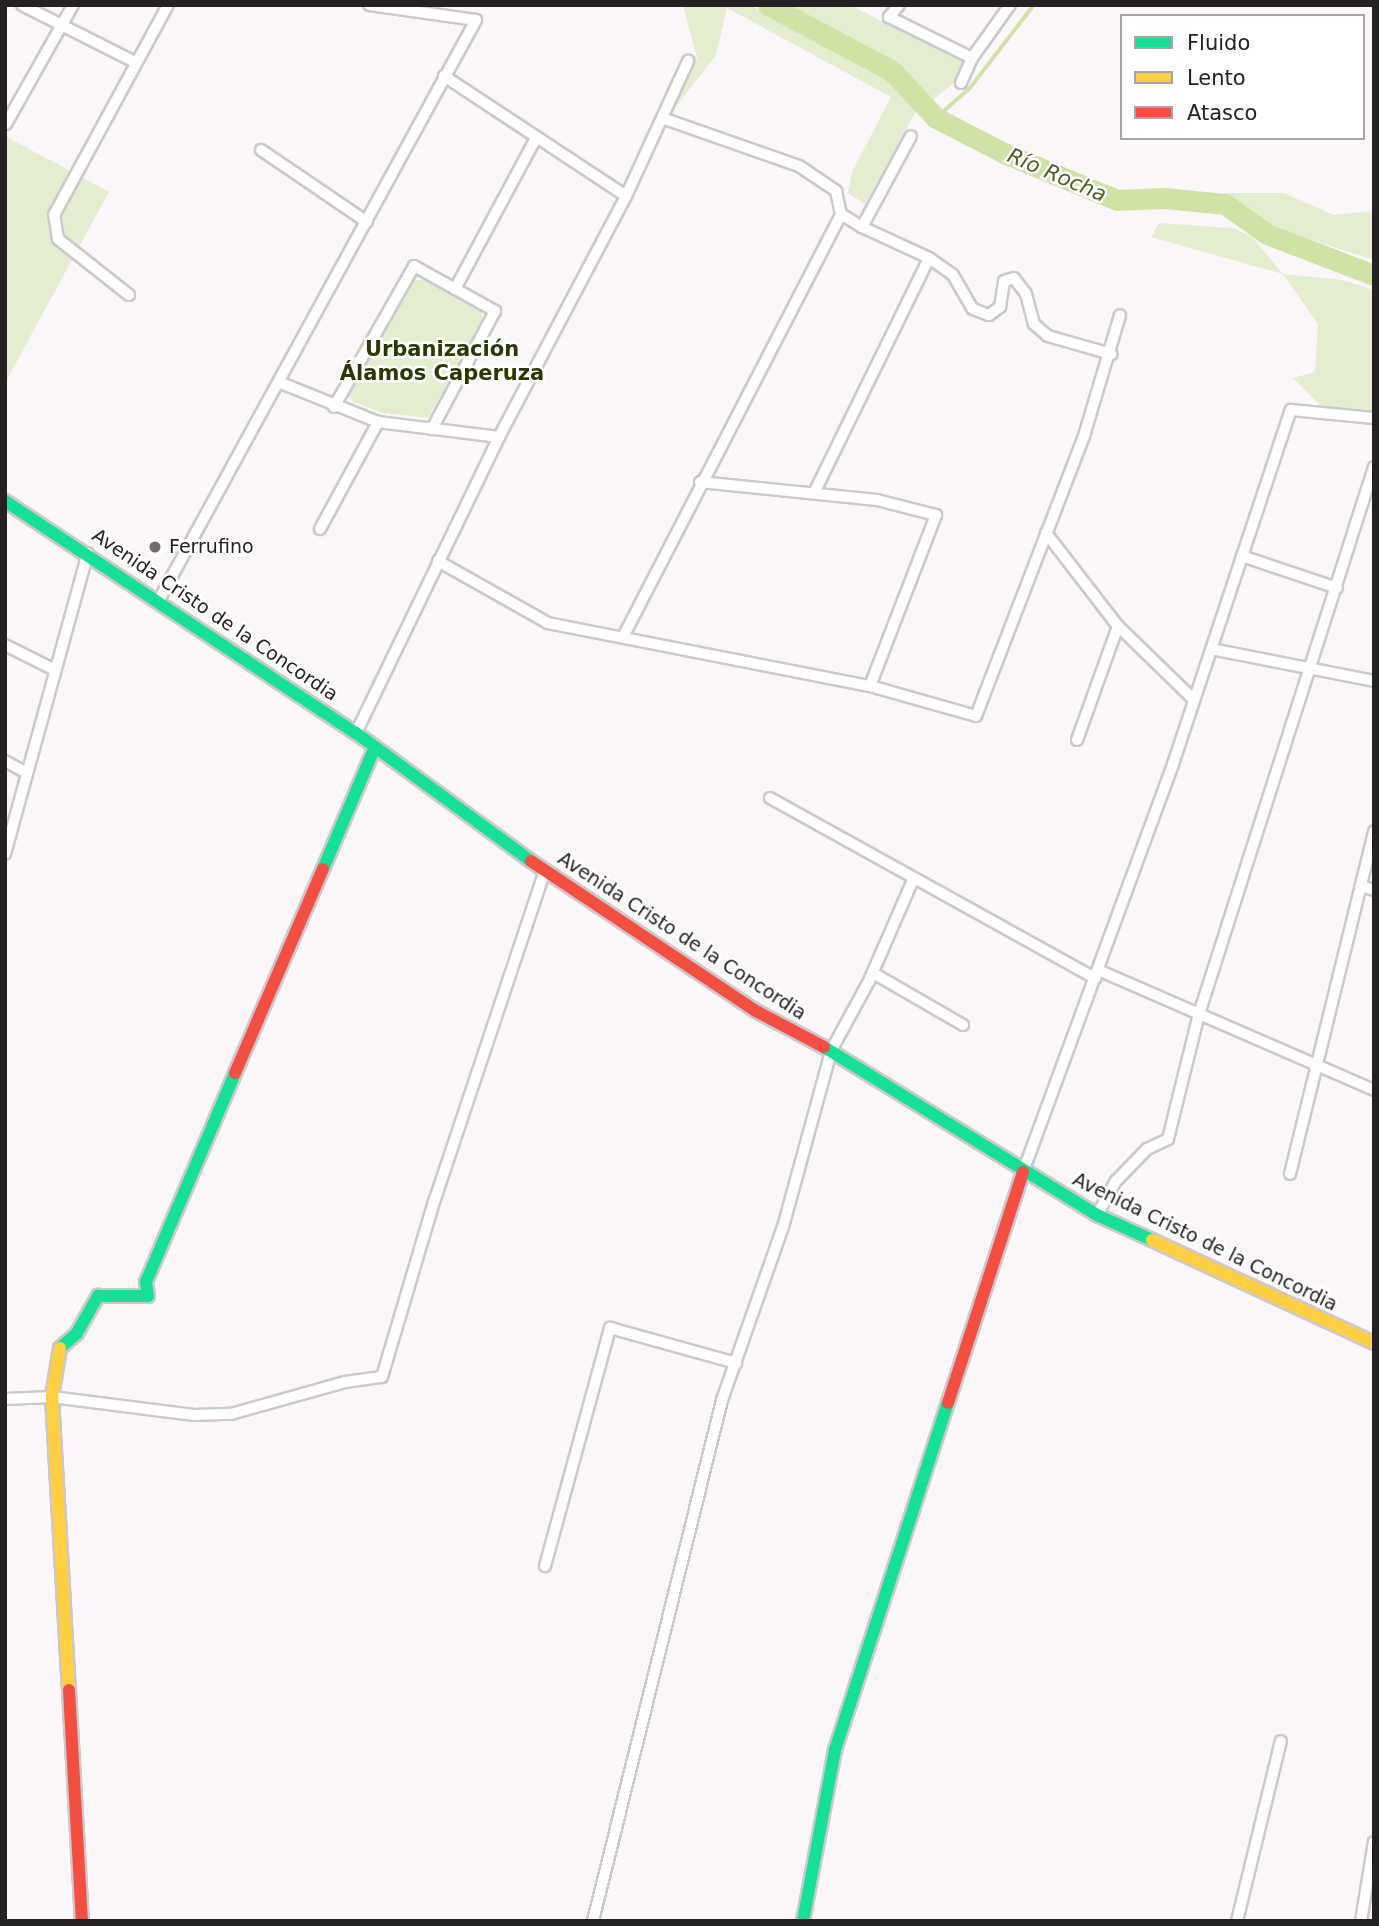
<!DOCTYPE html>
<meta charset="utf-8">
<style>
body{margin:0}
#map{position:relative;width:1379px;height:1926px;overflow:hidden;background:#fbf6fa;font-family:"DejaVu Sans",sans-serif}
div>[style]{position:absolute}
.green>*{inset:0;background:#e4edd0}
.stream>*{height:3.5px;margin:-1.75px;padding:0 1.75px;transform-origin:1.75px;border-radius:1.75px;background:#d1e2a7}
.river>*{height:21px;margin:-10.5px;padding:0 10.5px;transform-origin:10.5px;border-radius:10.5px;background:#d1e2a7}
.roads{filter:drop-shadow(2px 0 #ccc8cb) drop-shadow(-2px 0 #ccc8cb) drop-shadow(0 2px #ccc8cb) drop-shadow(0 -2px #ccc8cb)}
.street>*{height:10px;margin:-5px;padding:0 5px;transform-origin:5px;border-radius:5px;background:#fefefe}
.fast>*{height:12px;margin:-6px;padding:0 6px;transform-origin:6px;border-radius:6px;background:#16e098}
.slow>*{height:12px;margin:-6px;padding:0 6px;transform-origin:6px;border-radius:6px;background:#ffcf43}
.jam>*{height:12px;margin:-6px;padding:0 6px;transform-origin:6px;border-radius:6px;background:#f24e42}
.dots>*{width:19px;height:19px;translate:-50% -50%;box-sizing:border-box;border:4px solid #fff;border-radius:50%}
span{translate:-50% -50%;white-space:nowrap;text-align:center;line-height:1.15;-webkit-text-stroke:5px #fff;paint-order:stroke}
.poi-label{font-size:19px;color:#242023}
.left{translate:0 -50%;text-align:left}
.street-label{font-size:19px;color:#242023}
.water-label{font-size:21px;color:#4f6023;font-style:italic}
.neighbourhood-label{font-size:21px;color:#2a3800;font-weight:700}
.frame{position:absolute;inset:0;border:7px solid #242023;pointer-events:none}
.legend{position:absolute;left:1120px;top:14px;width:245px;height:126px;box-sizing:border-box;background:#fff;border:2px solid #a7a6a7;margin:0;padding:9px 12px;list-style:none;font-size:21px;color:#242023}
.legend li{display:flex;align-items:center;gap:14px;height:35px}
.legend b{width:35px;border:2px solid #a7a6a7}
</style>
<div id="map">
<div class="green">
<i style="clip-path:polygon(683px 5px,750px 5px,888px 79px,916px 111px,865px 204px,848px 193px,852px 172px,891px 97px,727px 8px,716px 55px,674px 109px,697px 58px)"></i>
<i style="clip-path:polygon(780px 5px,850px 5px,963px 62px,955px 82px,930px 102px,892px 64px)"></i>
<i style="clip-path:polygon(5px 136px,109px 192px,5px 383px)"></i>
<i style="clip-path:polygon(1223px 193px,1284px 193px,1334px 215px,1374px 211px,1374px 260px,1274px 228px)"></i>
<i style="clip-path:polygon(1159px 223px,1234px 228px,1252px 237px,1283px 274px,1342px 280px,1374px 290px,1374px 413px,1328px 413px,1293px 378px,1315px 372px,1318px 324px,1283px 274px,1151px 237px)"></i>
<i style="clip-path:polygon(414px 280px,424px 280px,482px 311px,483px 320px,428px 418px,383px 413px,353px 402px,349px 395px)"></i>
</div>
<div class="stream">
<i style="left:936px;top:118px;width:45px;rotate:-41.4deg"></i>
<i style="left:970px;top:88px;width:105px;rotate:-52.4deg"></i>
</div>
<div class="river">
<i style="left:768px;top:5px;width:140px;rotate:28deg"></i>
<i style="left:892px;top:71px;width:64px;rotate:46.9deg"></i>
<i style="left:936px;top:118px;width:76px;rotate:27.2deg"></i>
<i style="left:1004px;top:153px;width:122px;rotate:22.6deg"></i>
<i style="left:1117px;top:200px;width:47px;rotate:-2.4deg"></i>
<i style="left:1164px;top:198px;width:61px;rotate:5.6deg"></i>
<i style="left:1225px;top:204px;width:52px;rotate:35.5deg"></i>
<i style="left:1267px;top:234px;width:115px;rotate:21deg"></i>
</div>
<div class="roads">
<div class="street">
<i style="left:22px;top:5px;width:127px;rotate:26.8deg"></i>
<i style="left:899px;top:5px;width:16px;rotate:130deg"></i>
<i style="left:889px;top:17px;width:93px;rotate:26.3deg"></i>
<i style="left:444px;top:76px;width:218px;rotate:33.4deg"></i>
<i style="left:961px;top:83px;width:27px;rotate:-66deg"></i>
<i style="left:972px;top:58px;width:65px;rotate:-54.4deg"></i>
<i style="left:662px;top:118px;width:145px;rotate:19.3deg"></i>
<i style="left:799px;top:166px;width:45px;rotate:34deg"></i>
<i style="left:836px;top:191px;width:24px;rotate:78deg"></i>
<i style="left:6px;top:124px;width:137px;rotate:-60.6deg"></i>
<i style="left:261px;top:150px;width:128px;rotate:34.2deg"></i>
<i style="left:862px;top:227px;width:74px;rotate:24.8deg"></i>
<i style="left:929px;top:258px;width:29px;rotate:35deg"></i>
<i style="left:953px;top:275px;width:39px;rotate:60deg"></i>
<i style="left:973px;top:309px;width:17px;rotate:21deg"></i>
<i style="left:989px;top:315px;width:14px;rotate:-36deg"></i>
<i style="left:1000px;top:307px;width:26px;rotate:-81deg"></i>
<i style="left:1004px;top:281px;width:10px;rotate:-17deg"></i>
<i style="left:1014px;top:278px;width:20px;rotate:53deg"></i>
<i style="left:1026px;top:294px;width:31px;rotate:75deg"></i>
<i style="left:1034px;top:324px;width:18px;rotate:41deg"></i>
<i style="left:1048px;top:336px;width:66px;rotate:15.9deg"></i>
<i style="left:455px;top:289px;width:171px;rotate:-61.8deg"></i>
<i style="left:129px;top:295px;width:90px;rotate:-141.7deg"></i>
<i style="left:58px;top:239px;width:24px;rotate:-99deg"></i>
<i style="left:54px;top:215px;width:239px;rotate:-61.5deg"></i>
<i style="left:281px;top:383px;width:105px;rotate:21.9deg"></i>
<i style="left:378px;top:422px;width:122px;rotate:7.1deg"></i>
<i style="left:334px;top:407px;width:162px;rotate:-60.4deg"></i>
<i style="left:414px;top:266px;width:93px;rotate:29.1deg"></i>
<i style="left:495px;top:311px;width:134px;rotate:118.1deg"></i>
<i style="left:700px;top:482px;width:178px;rotate:5.8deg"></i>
<i style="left:877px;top:500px;width:61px;rotate:14.3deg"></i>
<i style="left:936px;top:515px;width:183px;rotate:111.1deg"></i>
<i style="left:815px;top:491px;width:259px;rotate:-63.9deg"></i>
<i style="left:320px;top:529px;width:122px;rotate:-61.5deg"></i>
<i style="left:1046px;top:533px;width:118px;rotate:52.3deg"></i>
<i style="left:1118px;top:626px;width:106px;rotate:44.2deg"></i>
<i style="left:1242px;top:556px;width:100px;rotate:18.6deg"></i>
<i style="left:438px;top:561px;width:126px;rotate:29.4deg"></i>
<i style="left:548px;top:623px;width:328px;rotate:11.1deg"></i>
<i style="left:870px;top:686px;width:110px;rotate:15.8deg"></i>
<i style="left:976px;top:716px;width:300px;rotate:-68.9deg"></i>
<i style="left:1084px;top:436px;width:126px;rotate:-73.4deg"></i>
<i style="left:159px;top:600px;width:661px;rotate:-61.34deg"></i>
<i style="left:476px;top:20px;width:108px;rotate:-172deg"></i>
<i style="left:623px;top:637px;width:476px;rotate:-62.7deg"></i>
<i style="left:841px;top:214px;width:25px;rotate:32deg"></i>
<i style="left:862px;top:227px;width:103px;rotate:-61.7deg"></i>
<i style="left:5px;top:645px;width:56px;rotate:26.6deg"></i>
<i style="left:1211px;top:649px;width:166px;rotate:11.1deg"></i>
<i style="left:356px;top:733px;width:329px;rotate:-64.2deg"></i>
<i style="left:499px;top:437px;width:272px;rotate:-62.2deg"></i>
<i style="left:626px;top:196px;width:149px;rotate:-65.3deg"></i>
<i style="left:1077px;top:740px;width:121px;rotate:-70.2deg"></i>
<i style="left:5px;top:761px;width:25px;rotate:29deg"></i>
<i style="left:770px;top:798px;width:372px;rotate:29deg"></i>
<i style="left:5px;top:854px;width:312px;rotate:-74.6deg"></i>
<i style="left:1361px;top:886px;width:14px;rotate:17deg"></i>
<i style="left:1098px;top:970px;width:301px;rotate:23.5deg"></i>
<i style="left:873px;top:973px;width:104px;rotate:30deg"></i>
<i style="left:1023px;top:1172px;width:435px;rotate:-69.8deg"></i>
<i style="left:1173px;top:764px;width:373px;rotate:-71.6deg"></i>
<i style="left:1291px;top:410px;width:83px;rotate:5.5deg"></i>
<i style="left:1290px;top:1174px;width:353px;rotate:-76.2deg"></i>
<i style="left:1097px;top:1215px;width:39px;rotate:-61deg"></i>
<i style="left:1116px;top:1181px;width:45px;rotate:-45.9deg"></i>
<i style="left:1147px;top:1149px;width:23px;rotate:-25deg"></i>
<i style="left:1168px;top:1139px;width:129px;rotate:-76.1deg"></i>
<i style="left:1199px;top:1014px;width:574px;rotate:-72.26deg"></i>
<i style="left:5px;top:1399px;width:47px;rotate:-2.4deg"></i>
<i style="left:52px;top:1397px;width:143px;rotate:7.2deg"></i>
<i style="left:194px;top:1415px;width:37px;rotate:-2deg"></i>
<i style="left:231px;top:1414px;width:118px;rotate:-15.7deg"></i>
<i style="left:345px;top:1382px;width:37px;rotate:-8deg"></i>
<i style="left:382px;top:1377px;width:183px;rotate:-73.5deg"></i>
<i style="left:434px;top:1202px;width:349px;rotate:-71.5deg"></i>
<i style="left:545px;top:1566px;width:247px;rotate:-74.7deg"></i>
<i style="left:610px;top:1328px;width:131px;rotate:15.5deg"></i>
<i style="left:593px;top:1921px;width:537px;rotate:-76.09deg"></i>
<i style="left:722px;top:1400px;width:183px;rotate:-70.6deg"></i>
<i style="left:783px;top:1227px;width:182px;rotate:-74.7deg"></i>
<i style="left:831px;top:1051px;width:80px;rotate:-61.5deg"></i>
<i style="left:869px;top:981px;width:110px;rotate:-66.5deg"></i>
<i style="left:1237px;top:1921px;width:185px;rotate:-76.3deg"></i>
<i style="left:1361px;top:1921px;width:80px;rotate:-80.7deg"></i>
</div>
<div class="fast">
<i style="left:5px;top:501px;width:421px;rotate:33.5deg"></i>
<i style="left:356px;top:733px;width:217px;rotate:36.2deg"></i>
<i style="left:323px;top:869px;width:133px;rotate:-66.9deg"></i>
<i style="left:824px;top:1047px;width:321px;rotate:31.6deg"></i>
<i style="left:1097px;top:1215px;width:60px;rotate:24.4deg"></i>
<i style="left:60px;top:1348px;width:23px;rotate:-41deg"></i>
<i style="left:77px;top:1333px;width:43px;rotate:-60.4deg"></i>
<i style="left:98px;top:1296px;width:50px"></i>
<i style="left:148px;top:1296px;width:14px;rotate:-98deg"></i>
<i style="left:146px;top:1282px;width:227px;rotate:-66.9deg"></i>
<i style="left:803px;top:1921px;width:174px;rotate:-79.4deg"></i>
<i style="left:835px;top:1750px;width:365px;rotate:-72deg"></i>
</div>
<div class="slow">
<i style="left:1152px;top:1240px;width:245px;rotate:24.9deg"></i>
<i style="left:60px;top:1348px;width:50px;rotate:99.3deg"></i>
<i style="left:52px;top:1397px;width:293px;rotate:86.7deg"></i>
</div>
<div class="jam">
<i style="left:531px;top:861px;width:270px;rotate:33.7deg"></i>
<i style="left:756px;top:1011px;width:77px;rotate:27.9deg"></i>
<i style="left:235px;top:1073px;width:222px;rotate:-66.7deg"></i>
<i style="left:948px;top:1403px;width:243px;rotate:-72deg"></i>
<i style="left:69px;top:1690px;width:231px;rotate:86.8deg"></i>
</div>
</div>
<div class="dots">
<i style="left:155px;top:547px;background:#6f6b6e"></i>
</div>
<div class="poi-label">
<span class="left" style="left:169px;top:547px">Ferrufino</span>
</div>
<div class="street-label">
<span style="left:215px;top:615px;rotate:34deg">Avenida Cristo de la Concordia</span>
<span style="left:682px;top:936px;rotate:33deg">Avenida Cristo de la Concordia</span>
<span style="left:1205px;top:1242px;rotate:26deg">Avenida Cristo de la Concordia</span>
</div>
<div class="water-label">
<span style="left:1057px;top:175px;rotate:23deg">Río Rocha</span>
</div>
<div class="neighbourhood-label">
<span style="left:442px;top:361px">Urbanización<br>Álamos Caperuza</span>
</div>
<div class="frame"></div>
<ul class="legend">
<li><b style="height:9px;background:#16e098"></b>Fluido</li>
<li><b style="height:9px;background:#ffcf43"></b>Lento</li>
<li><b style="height:9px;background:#f24e42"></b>Atasco</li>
</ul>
</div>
